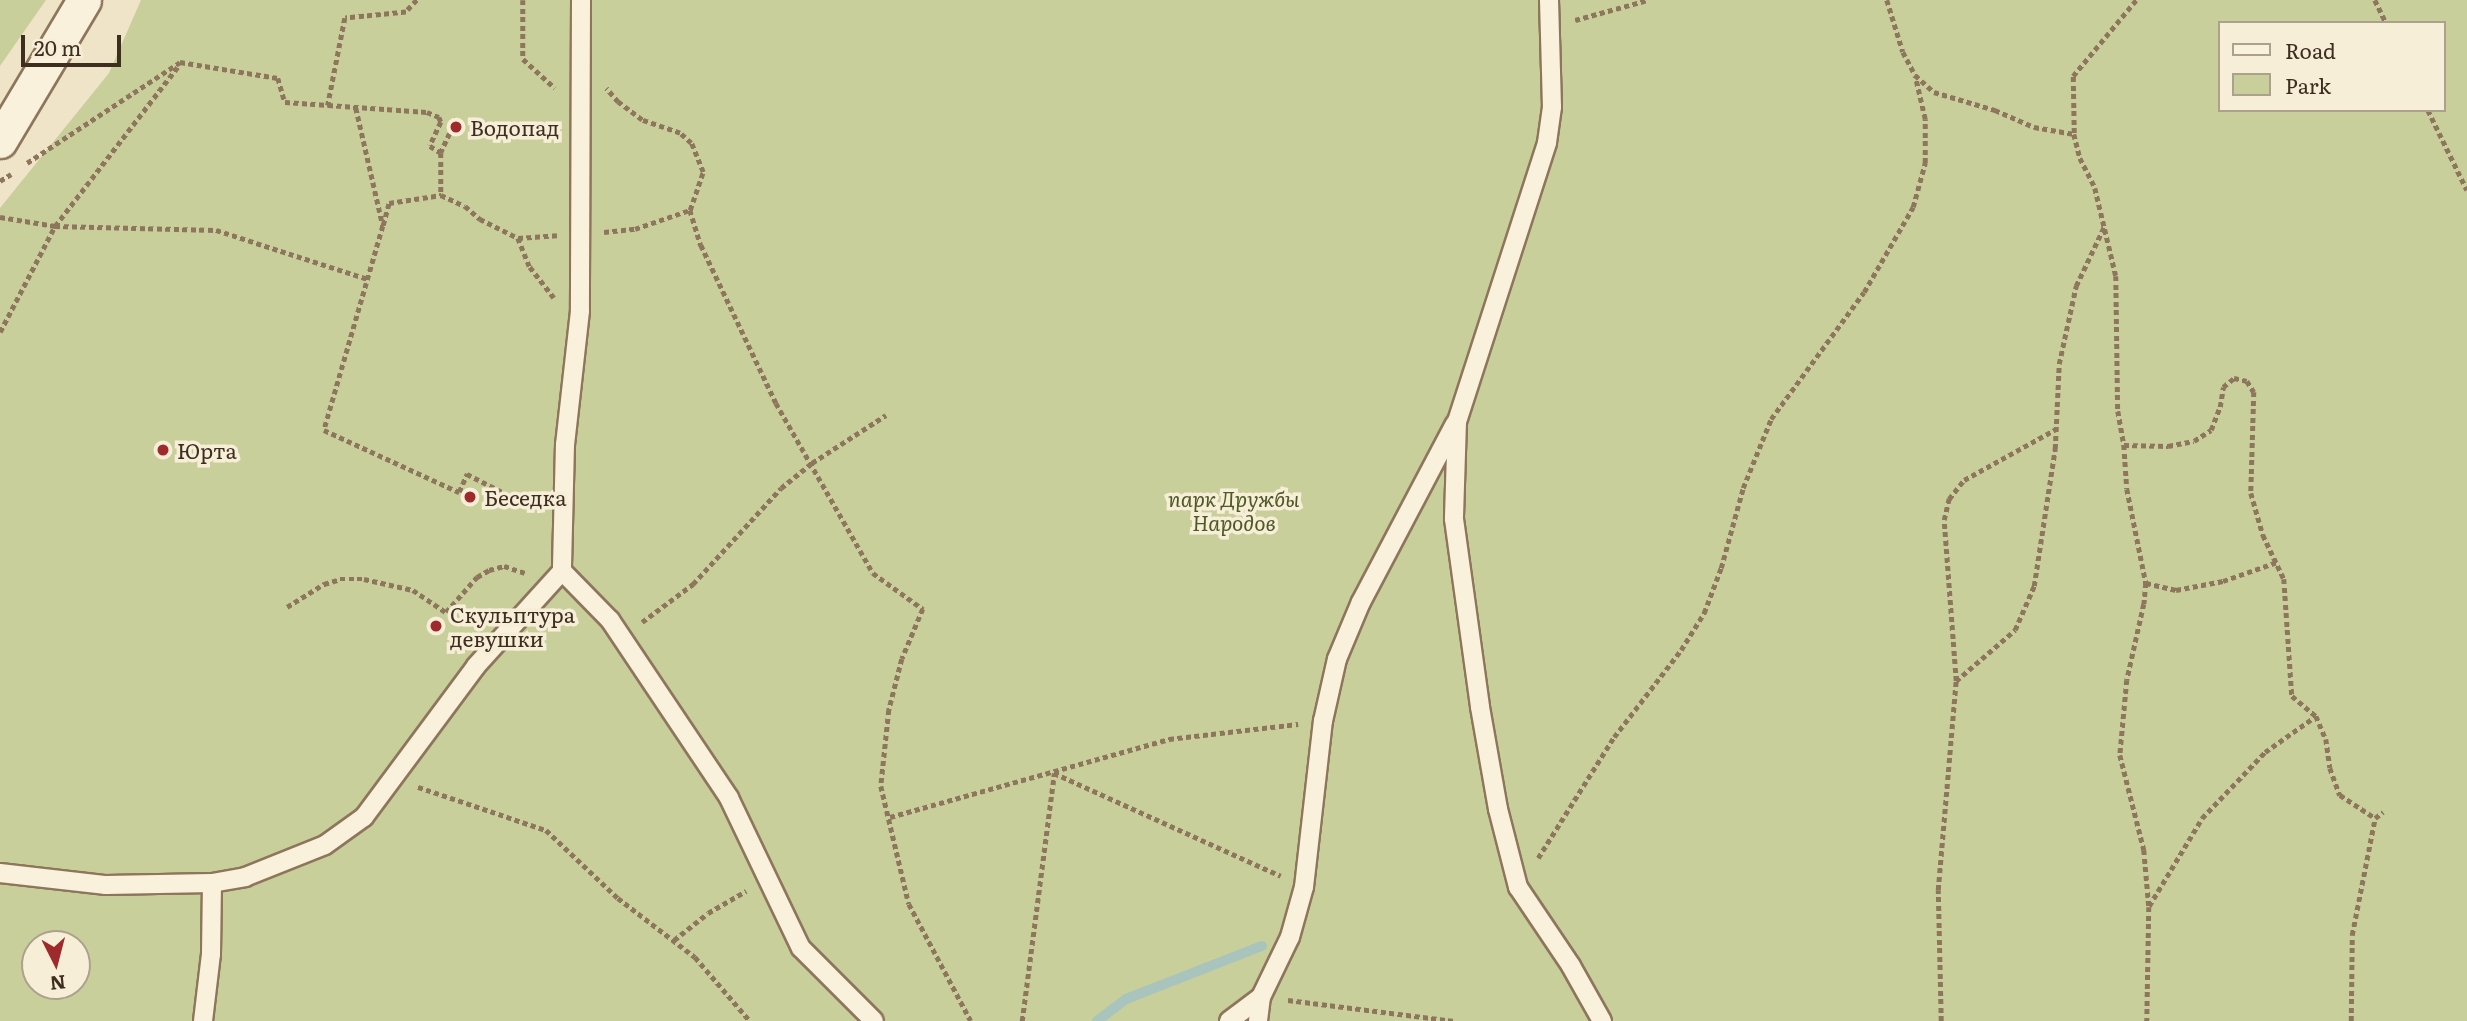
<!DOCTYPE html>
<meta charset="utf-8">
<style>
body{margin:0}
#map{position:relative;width:2467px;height:1021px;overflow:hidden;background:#f0e4c8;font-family:Literata,serif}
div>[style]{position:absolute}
.green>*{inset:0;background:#c9cf9b}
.stream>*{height:10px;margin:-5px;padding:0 5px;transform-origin:5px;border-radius:5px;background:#a9c4bc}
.path>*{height:4.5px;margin-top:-2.25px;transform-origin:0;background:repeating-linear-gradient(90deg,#8d765c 0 5px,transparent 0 8.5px)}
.roads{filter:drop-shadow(2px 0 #8d765c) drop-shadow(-2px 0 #8d765c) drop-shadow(0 2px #8d765c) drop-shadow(0 -2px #8d765c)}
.service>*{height:18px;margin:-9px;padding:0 9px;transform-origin:9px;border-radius:9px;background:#faf1dc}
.minor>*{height:33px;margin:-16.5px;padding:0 16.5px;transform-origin:16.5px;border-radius:16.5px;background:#faf1dc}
.dots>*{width:19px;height:19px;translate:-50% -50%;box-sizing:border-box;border:4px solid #f7eed8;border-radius:50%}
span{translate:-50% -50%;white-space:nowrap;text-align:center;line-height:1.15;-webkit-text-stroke:7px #f7eed8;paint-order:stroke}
.poi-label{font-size:21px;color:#3d2e20}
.left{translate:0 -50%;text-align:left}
.park-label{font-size:21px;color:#4d5a26;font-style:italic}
.legend{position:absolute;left:2218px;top:21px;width:228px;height:91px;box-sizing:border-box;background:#f7eed8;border:2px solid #ada18e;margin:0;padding:9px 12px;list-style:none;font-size:21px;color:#3d2e20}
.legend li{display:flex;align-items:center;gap:14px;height:35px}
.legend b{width:35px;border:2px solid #ada18e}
.north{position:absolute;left:21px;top:930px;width:70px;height:70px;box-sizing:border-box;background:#f7eed8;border:2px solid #ada18e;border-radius:50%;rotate:174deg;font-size:19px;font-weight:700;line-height:28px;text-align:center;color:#3d2e20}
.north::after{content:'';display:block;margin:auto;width:24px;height:32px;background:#9e2a2b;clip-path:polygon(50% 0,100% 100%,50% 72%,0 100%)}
.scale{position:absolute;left:21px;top:35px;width:100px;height:32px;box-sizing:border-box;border:4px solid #3d2e20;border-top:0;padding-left:9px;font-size:21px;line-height:24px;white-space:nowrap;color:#3d2e20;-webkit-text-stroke:5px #f7eed8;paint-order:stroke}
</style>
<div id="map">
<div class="green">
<i style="clip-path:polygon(0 0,46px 0,0 66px)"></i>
<i style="clip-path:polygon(evenodd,141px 0,2467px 0,2467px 1021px,0 1021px,0 208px,109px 73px,141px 0,2220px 23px,2444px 23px,2444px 110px,2220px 110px,2220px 23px,141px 0,35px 944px,77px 944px,77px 986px,35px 986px,35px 944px)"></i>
</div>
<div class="stream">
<i style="left:1097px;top:1021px;width:36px;rotate:-37deg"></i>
<i style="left:1126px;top:999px;width:146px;rotate:-21.3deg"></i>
</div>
<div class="path">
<i style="left:417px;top:0;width:16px;rotate:133deg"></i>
<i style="left:406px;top:12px;width:61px;rotate:174.4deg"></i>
<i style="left:345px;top:18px;width:89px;rotate:101.1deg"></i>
<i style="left:328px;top:105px;width:99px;rotate:4deg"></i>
<i style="left:427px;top:112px;width:13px;rotate:23deg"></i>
<i style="left:439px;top:117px;width:5px;rotate:68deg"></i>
<i style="left:441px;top:122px;width:26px;rotate:115deg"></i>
<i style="left:430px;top:146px;width:13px;rotate:32deg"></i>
<i style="left:523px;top:0;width:59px;rotate:90deg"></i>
<i style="left:523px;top:59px;width:43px;rotate:42.2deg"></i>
<i style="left:1887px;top:0;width:54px;rotate:72.9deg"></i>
<i style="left:1903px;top:52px;width:26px;rotate:62deg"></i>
<i style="left:1915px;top:75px;width:25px;rotate:42deg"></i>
<i style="left:1934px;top:92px;width:64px;rotate:16.4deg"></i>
<i style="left:1995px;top:110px;width:43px;rotate:23.6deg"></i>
<i style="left:2034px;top:127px;width:41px;rotate:9.9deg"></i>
<i style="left:2074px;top:134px;width:25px;rotate:76deg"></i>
<i style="left:2080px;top:158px;width:34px;rotate:63deg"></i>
<i style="left:2095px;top:188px;width:90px;rotate:76.6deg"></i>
<i style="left:2116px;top:276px;width:135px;rotate:89.2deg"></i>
<i style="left:2118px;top:411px;width:35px;rotate:80deg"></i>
<i style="left:2124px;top:445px;width:44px;rotate:1.3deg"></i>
<i style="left:2168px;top:446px;width:26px;rotate:-11deg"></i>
<i style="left:2194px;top:441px;width:20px;rotate:-33deg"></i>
<i style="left:2211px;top:430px;width:25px;rotate:-69deg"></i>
<i style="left:2220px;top:407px;width:20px;rotate:-81deg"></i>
<i style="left:2223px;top:387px;width:14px;rotate:-39deg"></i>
<i style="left:2234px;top:378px;width:13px;rotate:13deg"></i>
<i style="left:2247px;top:381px;width:13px;rotate:58deg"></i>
<i style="left:2254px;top:392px;width:101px;rotate:91.7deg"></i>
<i style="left:2251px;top:493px;width:44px;rotate:74.1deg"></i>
<i style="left:2263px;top:535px;width:49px;rotate:64.5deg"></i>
<i style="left:2284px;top:579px;width:117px;rotate:86.1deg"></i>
<i style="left:2292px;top:696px;width:31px;rotate:40deg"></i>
<i style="left:2316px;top:716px;width:25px;rotate:67deg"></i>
<i style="left:2326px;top:739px;width:29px;rotate:82deg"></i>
<i style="left:2330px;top:768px;width:29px;rotate:70deg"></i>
<i style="left:2340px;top:795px;width:42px;rotate:33.3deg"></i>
<i style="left:2375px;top:0;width:25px;rotate:64deg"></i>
<i style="left:1575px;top:20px;width:76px;rotate:-15.3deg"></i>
<i style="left:356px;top:108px;width:121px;rotate:77.1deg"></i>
<i style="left:383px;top:226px;width:212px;rotate:106.1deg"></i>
<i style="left:324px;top:430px;width:149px;rotate:24.7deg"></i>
<i style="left:459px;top:492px;width:20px;rotate:-66deg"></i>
<i style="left:467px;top:474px;width:51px;rotate:27.1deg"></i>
<i style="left:512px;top:497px;width:29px;rotate:14deg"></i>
<i style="left:2428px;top:110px;width:89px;rotate:64deg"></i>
<i style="left:457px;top:118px;width:38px;rotate:115deg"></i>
<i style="left:441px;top:153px;width:42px;rotate:90deg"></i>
<i style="left:441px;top:195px;width:26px;rotate:25deg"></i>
<i style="left:465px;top:206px;width:20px;rotate:41deg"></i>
<i style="left:480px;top:219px;width:42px;rotate:26.6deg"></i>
<i style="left:518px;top:238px;width:39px;rotate:-4deg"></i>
<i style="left:2074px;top:133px;width:57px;rotate:-91deg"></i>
<i style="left:2073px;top:76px;width:99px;rotate:-50.3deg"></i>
<i style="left:27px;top:163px;width:183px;rotate:-33.4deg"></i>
<i style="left:180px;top:62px;width:99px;rotate:9.3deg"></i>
<i style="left:278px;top:78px;width:25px;rotate:74deg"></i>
<i style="left:285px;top:102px;width:43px;rotate:4deg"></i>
<i style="left:0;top:181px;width:13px;rotate:-32deg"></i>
<i style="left:690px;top:210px;width:37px;rotate:73deg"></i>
<i style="left:701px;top:245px;width:175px;rotate:64.6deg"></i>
<i style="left:776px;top:403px;width:196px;rotate:60.3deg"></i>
<i style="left:873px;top:573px;width:62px;rotate:35.8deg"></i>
<i style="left:923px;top:609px;width:54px;rotate:112.8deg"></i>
<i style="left:902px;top:659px;width:53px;rotate:104.3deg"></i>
<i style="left:889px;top:710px;width:76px;rotate:96deg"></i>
<i style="left:881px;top:786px;width:121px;rotate:76.7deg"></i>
<i style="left:909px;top:904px;width:132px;rotate:62.1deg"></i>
<i style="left:0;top:217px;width:56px;rotate:9.3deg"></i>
<i style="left:55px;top:226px;width:161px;rotate:1.4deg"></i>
<i style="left:216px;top:230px;width:160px;rotate:17.9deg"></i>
<i style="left:383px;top:225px;width:23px;rotate:-75deg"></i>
<i style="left:389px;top:203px;width:53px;rotate:-8.7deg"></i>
<i style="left:604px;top:232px;width:31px;rotate:-6deg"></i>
<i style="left:635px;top:229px;width:58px;rotate:-19.1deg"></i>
<i style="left:690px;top:210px;width:40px;rotate:-71.1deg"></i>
<i style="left:703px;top:172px;width:31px;rotate:-112deg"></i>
<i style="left:691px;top:143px;width:15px;rotate:-138deg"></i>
<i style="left:680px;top:133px;width:40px;rotate:-161.1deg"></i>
<i style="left:642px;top:120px;width:30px;rotate:-143deg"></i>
<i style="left:618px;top:102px;width:18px;rotate:-131deg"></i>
<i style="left:518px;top:238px;width:31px;rotate:68deg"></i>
<i style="left:530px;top:267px;width:39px;rotate:52deg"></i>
<i style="left:0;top:332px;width:119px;rotate:-62.6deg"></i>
<i style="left:55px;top:226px;width:202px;rotate:-52.4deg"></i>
<i style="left:2124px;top:445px;width:44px;rotate:86.1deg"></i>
<i style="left:2127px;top:489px;width:96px;rotate:78.6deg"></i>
<i style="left:2146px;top:583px;width:21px;rotate:95deg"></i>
<i style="left:2144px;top:604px;width:78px;rotate:102.6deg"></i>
<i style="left:2127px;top:680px;width:75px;rotate:95.3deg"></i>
<i style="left:2120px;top:755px;width:98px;rotate:75.8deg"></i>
<i style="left:2144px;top:850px;width:57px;rotate:85deg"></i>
<i style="left:2149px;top:907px;width:114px;rotate:91deg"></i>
<i style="left:2146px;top:583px;width:31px;rotate:13deg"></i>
<i style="left:2176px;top:590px;width:48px;rotate:-10.8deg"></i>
<i style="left:2223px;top:581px;width:57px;rotate:-19.4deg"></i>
<i style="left:287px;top:607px;width:44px;rotate:-31.9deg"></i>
<i style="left:324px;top:584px;width:17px;rotate:-17deg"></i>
<i style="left:340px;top:579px;width:24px"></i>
<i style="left:364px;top:579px;width:50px;rotate:12.7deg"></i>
<i style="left:413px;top:590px;width:40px;rotate:34deg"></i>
<i style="left:446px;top:612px;width:47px;rotate:-48.5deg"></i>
<i style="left:477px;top:577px;width:14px;rotate:-30deg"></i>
<i style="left:489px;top:570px;width:16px;rotate:-15deg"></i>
<i style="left:504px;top:566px;width:22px;rotate:18deg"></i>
<i style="left:642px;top:622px;width:64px;rotate:-36.7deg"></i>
<i style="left:693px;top:584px;width:130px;rotate:-47.5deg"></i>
<i style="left:781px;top:488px;width:40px;rotate:-39deg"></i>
<i style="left:812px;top:463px;width:88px;rotate:-33deg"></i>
<i style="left:1956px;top:681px;width:161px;rotate:-94.3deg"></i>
<i style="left:1944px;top:520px;width:22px;rotate:-77deg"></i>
<i style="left:1949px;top:499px;width:24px;rotate:-52deg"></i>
<i style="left:1964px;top:480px;width:105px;rotate:-29deg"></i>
<i style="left:418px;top:787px;width:135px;rotate:18.6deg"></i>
<i style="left:546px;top:830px;width:99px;rotate:43.4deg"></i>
<i style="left:618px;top:898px;width:97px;rotate:37.5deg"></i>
<i style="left:695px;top:957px;width:84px;rotate:49.3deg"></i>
<i style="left:890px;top:817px;width:290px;rotate:-15.6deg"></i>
<i style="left:1169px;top:739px;width:130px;rotate:-6.6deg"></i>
<i style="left:1538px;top:858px;width:143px;rotate:-57.9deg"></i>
<i style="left:1614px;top:737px;width:110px;rotate:-52.4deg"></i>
<i style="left:1681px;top:650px;width:44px;rotate:-58.1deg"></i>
<i style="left:1704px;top:613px;width:48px;rotate:-69.3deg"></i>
<i style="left:1721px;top:568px;width:83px;rotate:-74.6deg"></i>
<i style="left:1743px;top:488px;width:74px;rotate:-67.9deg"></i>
<i style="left:1771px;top:419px;width:157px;rotate:-53.8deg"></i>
<i style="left:1864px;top:292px;width:98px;rotate:-60deg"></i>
<i style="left:1913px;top:207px;width:46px;rotate:-74.7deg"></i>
<i style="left:1925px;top:163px;width:44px;rotate:-90deg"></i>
<i style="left:1925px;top:119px;width:44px;rotate:-103.1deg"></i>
<i style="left:2149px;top:906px;width:103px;rotate:-58.9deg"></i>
<i style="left:2202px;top:818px;width:91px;rotate:-46.3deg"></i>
<i style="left:2265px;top:752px;width:62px;rotate:-35.2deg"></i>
<i style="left:674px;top:940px;width:43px;rotate:-38.5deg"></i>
<i style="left:708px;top:913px;width:44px;rotate:-30.1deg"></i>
<i style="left:1288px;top:1000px;width:167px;rotate:7.2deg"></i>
<i style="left:1022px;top:1021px;width:250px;rotate:-82.6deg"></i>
<i style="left:1054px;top:773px;width:249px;rotate:24.4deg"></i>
<i style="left:1941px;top:1021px;width:131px;rotate:-91.3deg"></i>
<i style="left:1938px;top:890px;width:210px;rotate:-85.1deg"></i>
<i style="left:1956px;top:681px;width:78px;rotate:-40.8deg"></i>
<i style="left:2015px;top:630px;width:48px;rotate:-66.6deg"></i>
<i style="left:2034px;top:586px;width:139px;rotate:-81.3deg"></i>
<i style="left:2055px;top:449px;width:85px;rotate:-87.3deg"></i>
<i style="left:2059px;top:364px;width:80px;rotate:-77.7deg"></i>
<i style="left:2076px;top:286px;width:65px;rotate:-64.6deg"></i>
<i style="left:2351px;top:1021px;width:86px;rotate:-89.3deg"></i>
<i style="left:2352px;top:935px;width:119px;rotate:-78.9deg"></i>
<i style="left:2375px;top:818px;width:10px;rotate:-37deg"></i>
</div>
<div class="roads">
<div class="service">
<i style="left:581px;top:0;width:311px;rotate:90.2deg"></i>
<i style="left:580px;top:311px;width:134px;rotate:96.4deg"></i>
<i style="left:565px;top:444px;width:127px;rotate:91.4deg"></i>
<i style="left:562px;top:571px;width:69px;rotate:45.6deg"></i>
<i style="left:610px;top:620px;width:214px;rotate:56.2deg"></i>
<i style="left:729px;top:798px;width:166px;rotate:64.4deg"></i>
<i style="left:801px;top:948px;width:103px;rotate:45deg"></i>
<i style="left:1549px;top:0;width:107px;rotate:88.4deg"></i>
<i style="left:1552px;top:107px;width:36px;rotate:98deg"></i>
<i style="left:1547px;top:143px;width:292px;rotate:107.9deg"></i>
<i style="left:1457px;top:421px;width:98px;rotate:91.8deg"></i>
<i style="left:1454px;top:519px;width:190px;rotate:82.1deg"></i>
<i style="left:1480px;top:707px;width:104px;rotate:80deg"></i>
<i style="left:1498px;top:809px;width:81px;rotate:75.6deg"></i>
<i style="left:1518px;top:887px;width:95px;rotate:56.1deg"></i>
<i style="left:1571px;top:966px;width:63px;rotate:60.6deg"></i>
<i style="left:0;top:873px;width:107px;rotate:6.5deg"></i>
<i style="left:106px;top:885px;width:106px;rotate:-1.1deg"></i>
<i style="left:212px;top:883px;width:34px;rotate:-10deg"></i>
<i style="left:245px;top:877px;width:86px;rotate:-21.8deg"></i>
<i style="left:325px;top:845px;width:48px;rotate:-35.7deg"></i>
<i style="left:364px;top:817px;width:188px;rotate:-53.4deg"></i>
<i style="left:476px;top:666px;width:128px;rotate:-47.8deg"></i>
<i style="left:203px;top:1021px;width:67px;rotate:-83.2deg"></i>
<i style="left:211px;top:954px;width:71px;rotate:-89.2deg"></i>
<i style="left:1229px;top:1021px;width:40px;rotate:-37deg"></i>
<i style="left:1261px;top:997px;width:67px;rotate:-64.2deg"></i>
<i style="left:1290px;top:937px;width:52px;rotate:-74.4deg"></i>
<i style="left:1304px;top:887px;width:167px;rotate:-83.5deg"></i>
<i style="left:1323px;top:721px;width:64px;rotate:-77.3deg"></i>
<i style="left:1337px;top:659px;width:62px;rotate:-67.2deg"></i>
<i style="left:1361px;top:602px;width:201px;rotate:-62.2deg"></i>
<i style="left:1258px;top:1021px;width:24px;rotate:-83deg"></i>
</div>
<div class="minor">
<i style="left:0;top:141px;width:164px;rotate:-59.2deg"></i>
</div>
</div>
<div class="dots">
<i style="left:456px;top:127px;background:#9e2a2b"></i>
<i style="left:163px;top:450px;background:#9e2a2b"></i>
<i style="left:470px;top:497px;background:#9e2a2b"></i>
<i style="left:436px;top:626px;background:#9e2a2b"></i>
</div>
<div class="poi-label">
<span class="left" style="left:470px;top:127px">Водопад</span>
<span class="left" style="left:177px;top:450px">Юрта</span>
<span class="left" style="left:484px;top:497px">Беседка</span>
<span class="left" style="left:450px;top:626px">Скульптура<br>девушки</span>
</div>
<div class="park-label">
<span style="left:1234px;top:510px">парк Дружбы<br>Народов</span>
</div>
<ul class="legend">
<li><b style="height:9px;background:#faf1dc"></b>Road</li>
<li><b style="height:19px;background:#c9cf9b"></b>Park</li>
</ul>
<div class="north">N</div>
<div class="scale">20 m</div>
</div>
